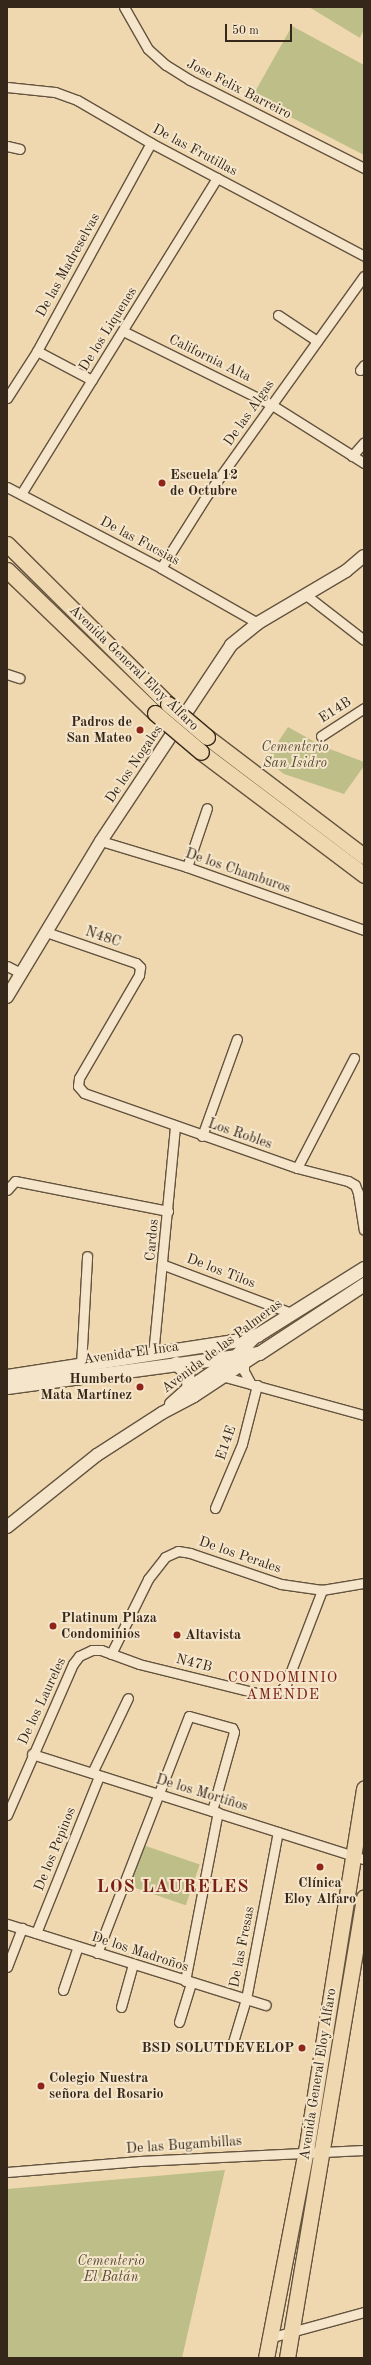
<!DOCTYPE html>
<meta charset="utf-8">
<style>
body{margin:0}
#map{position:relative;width:371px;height:2365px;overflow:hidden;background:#efd8af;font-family:"Old Standard TT",serif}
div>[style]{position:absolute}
.green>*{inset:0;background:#bebe88;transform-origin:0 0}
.roads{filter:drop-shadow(1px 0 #64533f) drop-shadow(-1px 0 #64533f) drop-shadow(0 1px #64533f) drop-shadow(0 -1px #64533f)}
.minor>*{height:9px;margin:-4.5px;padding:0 4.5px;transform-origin:4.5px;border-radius:4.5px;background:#f5e6cb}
.tertiary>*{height:12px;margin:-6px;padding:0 6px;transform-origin:6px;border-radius:6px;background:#f5e6cb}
.secondary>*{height:13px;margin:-6.5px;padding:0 6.5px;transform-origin:6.5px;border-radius:6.5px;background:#f5e6cb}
.primary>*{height:15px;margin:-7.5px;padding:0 7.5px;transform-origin:7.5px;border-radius:7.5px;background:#efd8af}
.bridges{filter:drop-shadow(1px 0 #35271a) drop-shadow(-1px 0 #35271a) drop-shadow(0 1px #35271a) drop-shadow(0 -1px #35271a)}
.primary-bridge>*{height:15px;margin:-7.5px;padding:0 7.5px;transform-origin:7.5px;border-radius:7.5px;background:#efd8af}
.dots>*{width:11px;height:11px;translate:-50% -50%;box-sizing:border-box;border:2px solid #f5e6cb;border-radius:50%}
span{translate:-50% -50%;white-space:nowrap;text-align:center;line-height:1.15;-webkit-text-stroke:4px #f5e6cb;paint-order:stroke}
.street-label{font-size:14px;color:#35271a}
.poi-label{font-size:14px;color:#35271a;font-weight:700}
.left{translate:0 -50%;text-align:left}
.right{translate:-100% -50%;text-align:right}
.park-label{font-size:14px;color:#574d36;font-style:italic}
.neighbourhood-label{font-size:15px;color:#7a1f14;letter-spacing:1px}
.district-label{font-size:18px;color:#7a1f14;font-weight:700;letter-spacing:1px}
.frame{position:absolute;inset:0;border:8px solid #35271a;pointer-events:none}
.scale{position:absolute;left:225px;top:24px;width:67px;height:18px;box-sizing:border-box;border:2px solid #35271a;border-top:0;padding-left:5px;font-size:12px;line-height:14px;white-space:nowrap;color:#35271a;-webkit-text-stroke:3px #f5e6cb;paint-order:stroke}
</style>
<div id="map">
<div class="green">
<i style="clip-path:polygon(309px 7px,364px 7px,364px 29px,360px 38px)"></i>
<i style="clip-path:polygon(292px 26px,364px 65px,364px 155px,252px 97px)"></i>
<i style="clip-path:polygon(288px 727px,322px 746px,364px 762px,364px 766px,344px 794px,284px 774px,266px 760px)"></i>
<i style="left:143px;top:1845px;width:60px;height:43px;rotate:19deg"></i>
<i style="clip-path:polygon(225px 2170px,182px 2358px,7px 2358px,7px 2189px)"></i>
</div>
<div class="roads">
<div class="minor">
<i style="left:124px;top:7px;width:48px;rotate:60.3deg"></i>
<i style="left:148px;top:49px;width:24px;rotate:42deg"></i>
<i style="left:166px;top:65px;width:28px;rotate:32deg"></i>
<i style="left:190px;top:80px;width:195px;rotate:26.8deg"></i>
<i style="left:7px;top:87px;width:48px;rotate:5.9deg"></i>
<i style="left:55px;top:92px;width:23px;rotate:20deg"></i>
<i style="left:77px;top:100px;width:86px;rotate:30.2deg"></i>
<i style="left:151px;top:143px;width:241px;rotate:27.9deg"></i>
<i style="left:7px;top:146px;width:13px;rotate:13deg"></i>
<i style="left:278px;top:315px;width:47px;rotate:33.7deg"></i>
<i style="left:123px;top:331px;width:166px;rotate:26.4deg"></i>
<i style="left:272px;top:405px;width:109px;rotate:32.2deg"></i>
<i style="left:37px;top:351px;width:62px;rotate:27.8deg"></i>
<i style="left:360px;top:370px;width:6px;rotate:-51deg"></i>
<i style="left:7px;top:398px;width:56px;rotate:-57.4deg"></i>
<i style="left:37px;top:351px;width:237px;rotate:-61.3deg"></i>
<i style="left:352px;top:456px;width:18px;rotate:-49deg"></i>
<i style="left:7px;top:487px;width:174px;rotate:27.7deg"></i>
<i style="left:161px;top:568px;width:112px;rotate:29.6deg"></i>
<i style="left:21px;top:494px;width:372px;rotate:-58.2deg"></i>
<i style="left:161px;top:568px;width:86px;rotate:-57.8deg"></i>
<i style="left:207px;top:495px;width:269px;rotate:-54.4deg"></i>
<i style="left:306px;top:595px;width:73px;rotate:37.8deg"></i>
<i style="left:7px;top:674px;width:13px;rotate:18deg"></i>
<i style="left:321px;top:736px;width:51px;rotate:-33.1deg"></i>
<i style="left:101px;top:841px;width:90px;rotate:16.8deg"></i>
<i style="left:187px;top:867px;width:188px;rotate:19.6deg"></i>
<i style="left:187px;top:867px;width:62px;rotate:-71.3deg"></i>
<i style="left:46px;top:932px;width:95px;rotate:19deg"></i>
<i style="left:136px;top:963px;width:6px;rotate:45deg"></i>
<i style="left:140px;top:967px;width:8px;rotate:97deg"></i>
<i style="left:139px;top:975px;width:119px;rotate:120.2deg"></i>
<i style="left:79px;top:1078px;width:8px;rotate:97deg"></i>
<i style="left:78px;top:1086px;width:9px;rotate:49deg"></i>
<i style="left:84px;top:1093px;width:226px;rotate:19.4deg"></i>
<i style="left:297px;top:1168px;width:53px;rotate:14.3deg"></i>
<i style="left:348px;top:1181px;width:8px;rotate:30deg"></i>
<i style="left:355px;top:1185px;width:9px;rotate:69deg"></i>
<i style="left:358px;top:1193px;width:37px;rotate:81deg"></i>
<i style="left:7px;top:966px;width:16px;rotate:27deg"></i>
<i style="left:202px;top:1136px;width:103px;rotate:-70.2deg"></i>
<i style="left:297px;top:1168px;width:124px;rotate:-62.6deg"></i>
<i style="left:7px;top:1190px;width:12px;rotate:-48deg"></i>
<i style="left:15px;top:1181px;width:156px;rotate:11.1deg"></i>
<i style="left:164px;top:1265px;width:136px;rotate:20.7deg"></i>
<i style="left:153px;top:1355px;width:230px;rotate:-84.5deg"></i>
<i style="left:244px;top:1363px;width:8px;rotate:90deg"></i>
<i style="left:244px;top:1371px;width:15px;rotate:62deg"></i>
<i style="left:81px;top:1365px;width:109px;rotate:-86.8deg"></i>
<i style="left:225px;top:1377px;width:144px;rotate:15.3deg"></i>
<i style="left:215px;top:1508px;width:69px;rotate:-67.1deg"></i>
<i style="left:242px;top:1444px;width:61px;rotate:-75.7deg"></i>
<i style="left:111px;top:1654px;width:84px;rotate:-63.7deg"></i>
<i style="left:148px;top:1579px;width:28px;rotate:-52deg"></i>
<i style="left:165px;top:1557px;width:14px;rotate:-25deg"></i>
<i style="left:178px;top:1551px;width:12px;rotate:9deg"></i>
<i style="left:190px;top:1553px;width:96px;rotate:18.8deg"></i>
<i style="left:281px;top:1584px;width:41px;rotate:8.3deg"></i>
<i style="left:322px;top:1590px;width:43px;rotate:-9.5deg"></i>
<i style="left:32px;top:1754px;width:348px;rotate:17.6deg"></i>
<i style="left:92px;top:1773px;width:83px;rotate:-64.4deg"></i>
<i style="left:7px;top:1815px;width:165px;rotate:-66.4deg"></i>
<i style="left:73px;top:1664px;width:10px;rotate:-53deg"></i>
<i style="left:79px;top:1656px;width:14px;rotate:-25deg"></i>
<i style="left:92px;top:1650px;width:9px"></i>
<i style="left:101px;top:1650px;width:40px;rotate:20.2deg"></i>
<i style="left:139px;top:1664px;width:126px;rotate:13.8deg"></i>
<i style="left:261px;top:1694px;width:17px"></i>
<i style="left:278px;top:1694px;width:13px;rotate:-51deg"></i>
<i style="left:286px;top:1684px;width:101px;rotate:-69deg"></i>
<i style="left:7px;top:1924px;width:271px;rotate:17.4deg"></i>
<i style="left:36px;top:1933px;width:169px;rotate:-68.1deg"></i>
<i style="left:97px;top:1953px;width:254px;rotate:-68.8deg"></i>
<i style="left:189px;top:1716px;width:45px;rotate:15.6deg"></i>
<i style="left:232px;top:1728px;width:4px;rotate:63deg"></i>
<i style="left:234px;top:1732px;width:82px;rotate:105.6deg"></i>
<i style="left:7px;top:1967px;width:42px;rotate:-69deg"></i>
<i style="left:185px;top:1981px;width:172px;rotate:-79deg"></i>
<i style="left:63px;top:1990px;width:46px;rotate:-71.2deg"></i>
<i style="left:121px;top:2007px;width:45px;rotate:-74.4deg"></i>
<i style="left:179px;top:2022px;width:41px;rotate:-72.9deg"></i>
<i style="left:233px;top:2042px;width:45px;rotate:-73.2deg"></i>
<i style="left:246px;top:1999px;width:170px;rotate:-79.2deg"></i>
<i style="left:7px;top:2172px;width:133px;rotate:-4.7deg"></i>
<i style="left:140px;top:2161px;width:224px;rotate:-2.8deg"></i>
<i style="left:269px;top:2338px;width:98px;rotate:-15.3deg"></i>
</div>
<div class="tertiary">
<i style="left:7px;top:997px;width:182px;rotate:-58.9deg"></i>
<i style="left:101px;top:841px;width:235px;rotate:-56.4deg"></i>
<i style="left:231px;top:645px;width:35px;rotate:-39deg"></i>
<i style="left:258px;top:623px;width:102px;rotate:-30.6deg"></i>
<i style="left:346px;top:571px;width:23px;rotate:-40deg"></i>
<i style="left:171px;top:1404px;width:24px;rotate:-42deg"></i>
<i style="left:189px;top:1388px;width:57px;rotate:-34.2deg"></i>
<i style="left:236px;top:1356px;width:30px;rotate:-45deg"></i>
<i style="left:7px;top:1527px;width:115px;rotate:-38.7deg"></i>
<i style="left:97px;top:1455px;width:77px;rotate:-32.9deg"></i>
<i style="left:162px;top:1413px;width:36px;rotate:-28deg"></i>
<i style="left:194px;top:1396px;width:78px;rotate:-33.5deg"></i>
</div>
<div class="secondary">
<i style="left:176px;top:1363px;width:16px;rotate:45deg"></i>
<i style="left:187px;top:1374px;width:14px;rotate:82deg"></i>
<i style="left:7px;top:1376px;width:236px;rotate:-8.8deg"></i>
<i style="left:240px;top:1340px;width:18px;rotate:-16deg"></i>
<i style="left:257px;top:1335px;width:126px;rotate:-32.1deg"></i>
<i style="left:7px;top:1387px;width:254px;rotate:-7.7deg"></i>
<i style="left:259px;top:1353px;width:126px;rotate:-33.3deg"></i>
</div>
<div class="primary">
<i style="left:7px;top:544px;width:227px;rotate:44.8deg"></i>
<i style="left:7px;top:570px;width:206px;rotate:44deg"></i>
<i style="left:207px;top:737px;width:197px;rotate:37.2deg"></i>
<i style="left:201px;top:752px;width:204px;rotate:37deg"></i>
<i style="left:266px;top:2358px;width:211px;rotate:-79.1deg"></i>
<i style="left:306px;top:2151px;width:367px;rotate:-80.9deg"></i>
<i style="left:287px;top:2358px;width:467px;rotate:-80.5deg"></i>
</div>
</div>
<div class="bridges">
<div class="primary-bridge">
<i style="left:168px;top:704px;width:51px;rotate:40.2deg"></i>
<i style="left:155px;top:713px;width:60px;rotate:40.3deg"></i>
</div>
</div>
<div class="dots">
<i style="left:162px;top:483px;background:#8f2418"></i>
<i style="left:140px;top:730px;background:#8f2418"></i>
<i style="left:140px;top:1387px;background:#8f2418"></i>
<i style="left:53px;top:1626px;background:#8f2418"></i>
<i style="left:177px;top:1635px;background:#8f2418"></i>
<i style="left:320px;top:1867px;background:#8f2418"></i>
<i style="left:302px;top:2048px;background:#8f2418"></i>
<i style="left:41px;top:2086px;background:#8f2418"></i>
</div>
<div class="street-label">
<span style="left:239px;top:89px;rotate:27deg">Jose Felix Barreiro</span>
<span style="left:195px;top:150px;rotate:28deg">De las Frutillas</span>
<span style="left:68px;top:265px;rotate:-61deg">De las Madreselvas</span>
<span style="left:108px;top:329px;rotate:-58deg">De los Liquenes</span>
<span style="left:210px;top:358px;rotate:26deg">California Alta</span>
<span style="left:249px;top:413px;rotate:-55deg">De las Algas</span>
<span style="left:140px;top:541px;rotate:28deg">De las Fucsias</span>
<span style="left:134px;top:668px;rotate:44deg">Avenida General Eloy Alfaro</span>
<span style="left:335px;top:710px;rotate:-33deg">E14B</span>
<span style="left:134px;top:764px;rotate:-56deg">De los Nogales</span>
<span style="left:238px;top:871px;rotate:19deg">De los Chamburos</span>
<span style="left:103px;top:937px;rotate:19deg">N48C</span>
<span style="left:240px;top:1134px;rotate:19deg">Los Robles</span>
<span style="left:152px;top:1240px;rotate:-85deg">Cardos</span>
<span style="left:221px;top:1271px;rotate:21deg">De los Tilos</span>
<span style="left:222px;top:1346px;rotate:-37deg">Avenida de las Palmeras</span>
<span style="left:131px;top:1353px;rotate:-8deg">Avenida El Inca</span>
<span style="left:226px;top:1443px;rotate:-71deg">E14E</span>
<span style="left:240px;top:1555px;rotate:19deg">De los Perales</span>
<span style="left:194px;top:1663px;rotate:14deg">N47B</span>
<span style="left:42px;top:1701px;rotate:-65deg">De los Laureles</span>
<span style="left:202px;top:1793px;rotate:17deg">De los Mortiños</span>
<span style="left:55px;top:1849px;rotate:-68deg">De los Pepinos</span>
<span style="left:242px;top:1947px;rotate:-79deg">De las Fresas</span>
<span style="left:140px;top:1952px;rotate:18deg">De los Madroños</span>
<span style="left:318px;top:2074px;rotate:-81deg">Avenida General Eloy Alfaro</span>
<span style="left:184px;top:2145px;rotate:-4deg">De las Bugambillas</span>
</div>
<div class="poi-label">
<span class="left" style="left:170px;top:483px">Escuela 12<br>de Octubre</span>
<span class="right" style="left:132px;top:730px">Padros de<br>San Mateo</span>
<span class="right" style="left:132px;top:1387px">Humberto<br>Mata Martínez</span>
<span class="left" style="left:61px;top:1626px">Platinum Plaza<br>Condominios</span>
<span class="left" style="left:185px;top:1635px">Altavista</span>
<span style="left:320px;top:1891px">Clínica<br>Eloy Alfaro</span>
<span class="right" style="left:294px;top:2048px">BSD SOLUTDEVELOP</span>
<span class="left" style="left:49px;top:2086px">Colegio Nuestra<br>señora del Rosario</span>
</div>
<div class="park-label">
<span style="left:295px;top:755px">Cementerio<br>San Isidro</span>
<span style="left:111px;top:2269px">Cementerio<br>El Batán</span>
</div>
<div class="neighbourhood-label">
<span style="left:283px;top:1687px">CONDOMINIO<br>AMENDE</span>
</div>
<div class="district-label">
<span style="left:173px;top:1887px">LOS LAURELES</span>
</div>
<div class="frame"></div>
<div class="scale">50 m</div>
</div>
